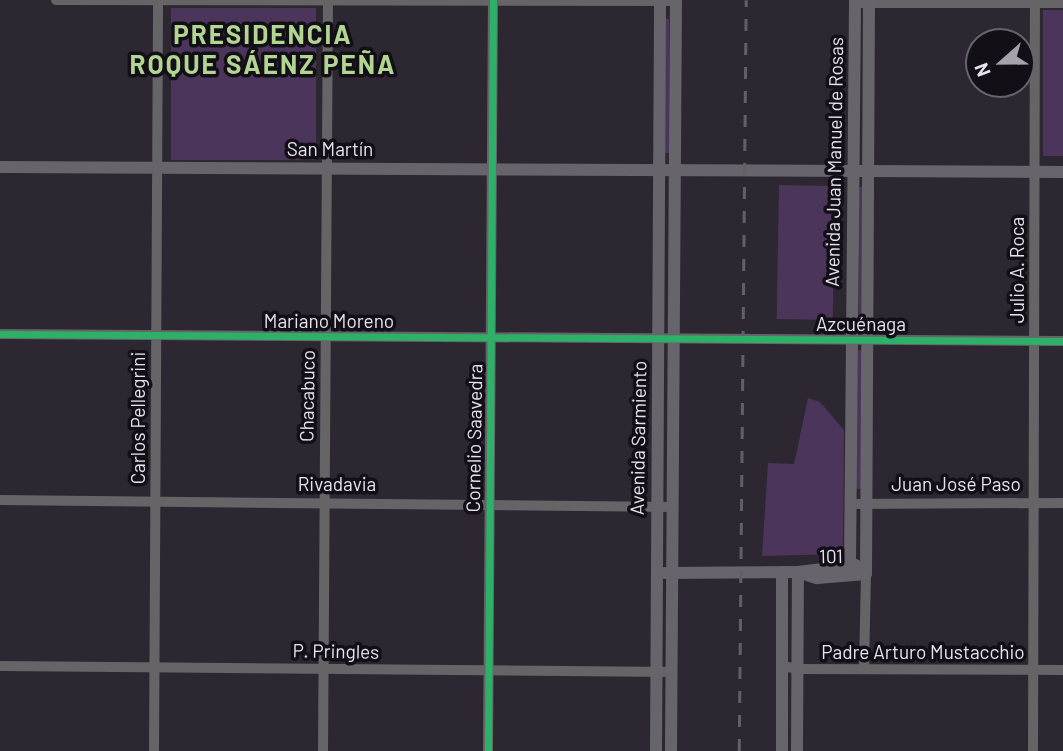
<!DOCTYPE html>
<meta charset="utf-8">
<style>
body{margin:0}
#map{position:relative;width:1063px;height:751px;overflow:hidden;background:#2d2731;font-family:Barlow,sans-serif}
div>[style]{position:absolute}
.green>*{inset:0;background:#4c355b;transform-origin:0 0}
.minor>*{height:10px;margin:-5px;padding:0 5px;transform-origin:5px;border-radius:5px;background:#676468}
.major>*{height:12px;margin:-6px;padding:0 6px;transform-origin:6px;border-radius:6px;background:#68646c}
.rail>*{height:2.5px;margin-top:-1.25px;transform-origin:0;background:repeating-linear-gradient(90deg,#636065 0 12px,transparent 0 24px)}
.cycleway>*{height:7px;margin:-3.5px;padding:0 3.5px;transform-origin:3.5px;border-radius:3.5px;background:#2db169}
span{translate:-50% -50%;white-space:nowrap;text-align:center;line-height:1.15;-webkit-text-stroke:7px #130f17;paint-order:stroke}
.street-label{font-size:19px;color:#e9e2ee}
.district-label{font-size:26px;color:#b2d691;font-weight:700;letter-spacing:2px}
.north{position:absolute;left:965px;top:28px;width:70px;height:70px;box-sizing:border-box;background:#130f17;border:2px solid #69636d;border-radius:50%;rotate:249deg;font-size:19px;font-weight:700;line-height:28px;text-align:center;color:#e9e2ee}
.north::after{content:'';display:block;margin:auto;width:24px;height:32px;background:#a7a1ac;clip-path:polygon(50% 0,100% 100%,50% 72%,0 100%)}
</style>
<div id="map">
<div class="green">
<i style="left:171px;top:8px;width:145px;height:152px"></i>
<i style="left:1043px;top:10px;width:20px;height:146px"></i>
<i style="left:664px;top:19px;width:5px;height:134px"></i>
<i style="left:779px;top:185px;width:56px;height:134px;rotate:1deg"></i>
<i style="left:859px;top:187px;width:4px;height:134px"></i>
<i style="clip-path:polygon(858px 350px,863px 350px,862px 489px,856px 489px)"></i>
<i style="clip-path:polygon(808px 398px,820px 402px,844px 430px,843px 554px,762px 556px,768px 463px,794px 464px)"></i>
</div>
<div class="minor">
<i style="left:56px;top:0;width:620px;rotate:0.09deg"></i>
<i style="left:855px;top:3px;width:208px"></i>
<i style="left:0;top:334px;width:1063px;rotate:0.38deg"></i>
<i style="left:0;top:500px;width:673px;rotate:0.6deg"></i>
<i style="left:850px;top:504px;width:213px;rotate:-0.3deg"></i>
<i style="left:0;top:666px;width:672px;rotate:0.51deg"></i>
<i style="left:783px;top:666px;width:14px;rotate:12deg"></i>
<i style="left:797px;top:669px;width:266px;rotate:0.2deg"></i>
<i style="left:864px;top:669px;width:95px;rotate:-88.8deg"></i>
<i style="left:154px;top:751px;width:751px;rotate:-89.69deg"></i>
<i style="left:323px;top:751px;width:751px;rotate:-89.62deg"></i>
<i style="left:488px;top:751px;width:751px;rotate:-89.62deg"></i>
<i style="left:1033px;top:751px;width:751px;rotate:-89.85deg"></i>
</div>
<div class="major">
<i style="left:0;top:167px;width:1063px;rotate:0.27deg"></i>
<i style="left:850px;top:565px;width:565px;rotate:-89.49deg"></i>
<i style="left:798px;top:572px;width:20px;rotate:18deg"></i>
<i style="left:817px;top:578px;width:49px;rotate:-4.7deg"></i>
<i style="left:866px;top:574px;width:574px;rotate:-89.7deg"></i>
<i style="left:665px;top:573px;width:133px;rotate:-0.4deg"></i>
<i style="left:798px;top:572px;width:58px;rotate:-6.9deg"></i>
<i style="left:656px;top:751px;width:751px;rotate:-89.69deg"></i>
<i style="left:671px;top:751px;width:751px;rotate:-89.62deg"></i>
<i style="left:782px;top:751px;width:179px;rotate:-90deg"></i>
<i style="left:797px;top:751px;width:179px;rotate:-89.7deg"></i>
</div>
<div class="rail">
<i style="left:739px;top:751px;width:751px;rotate:-89.47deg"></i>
</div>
<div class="cycleway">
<i style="left:0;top:334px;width:1063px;rotate:0.38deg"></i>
<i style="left:488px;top:751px;width:751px;rotate:-89.62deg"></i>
</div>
<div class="street-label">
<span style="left:330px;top:149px">San Martín</span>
<span style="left:834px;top:162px;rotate:-89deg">Avenida Juan Manuel de Rosas</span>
<span style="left:1017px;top:270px;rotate:-90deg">Julio A. Roca</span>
<span style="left:329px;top:321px">Mariano Moreno</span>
<span style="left:861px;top:324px">Azcuénaga</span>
<span style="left:307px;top:396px;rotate:-89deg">Chacabuco</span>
<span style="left:138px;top:418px;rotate:-90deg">Carlos Pellegrini</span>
<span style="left:474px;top:438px;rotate:-89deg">Cornelio Saavedra</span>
<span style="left:638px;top:438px;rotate:-89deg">Avenida Sarmiento</span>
<span style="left:337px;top:484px">Rivadavia</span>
<span style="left:956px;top:484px">Juan José Paso</span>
<span style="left:831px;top:556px;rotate:-1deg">101</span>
<span style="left:336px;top:651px;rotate:1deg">P. Pringles</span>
<span style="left:923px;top:652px">Padre Arturo Mustacchio</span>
</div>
<div class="district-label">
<span style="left:263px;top:49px">PRESIDENCIA<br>ROQUE SÁENZ PEÑA</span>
</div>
<div class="north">N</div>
</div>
